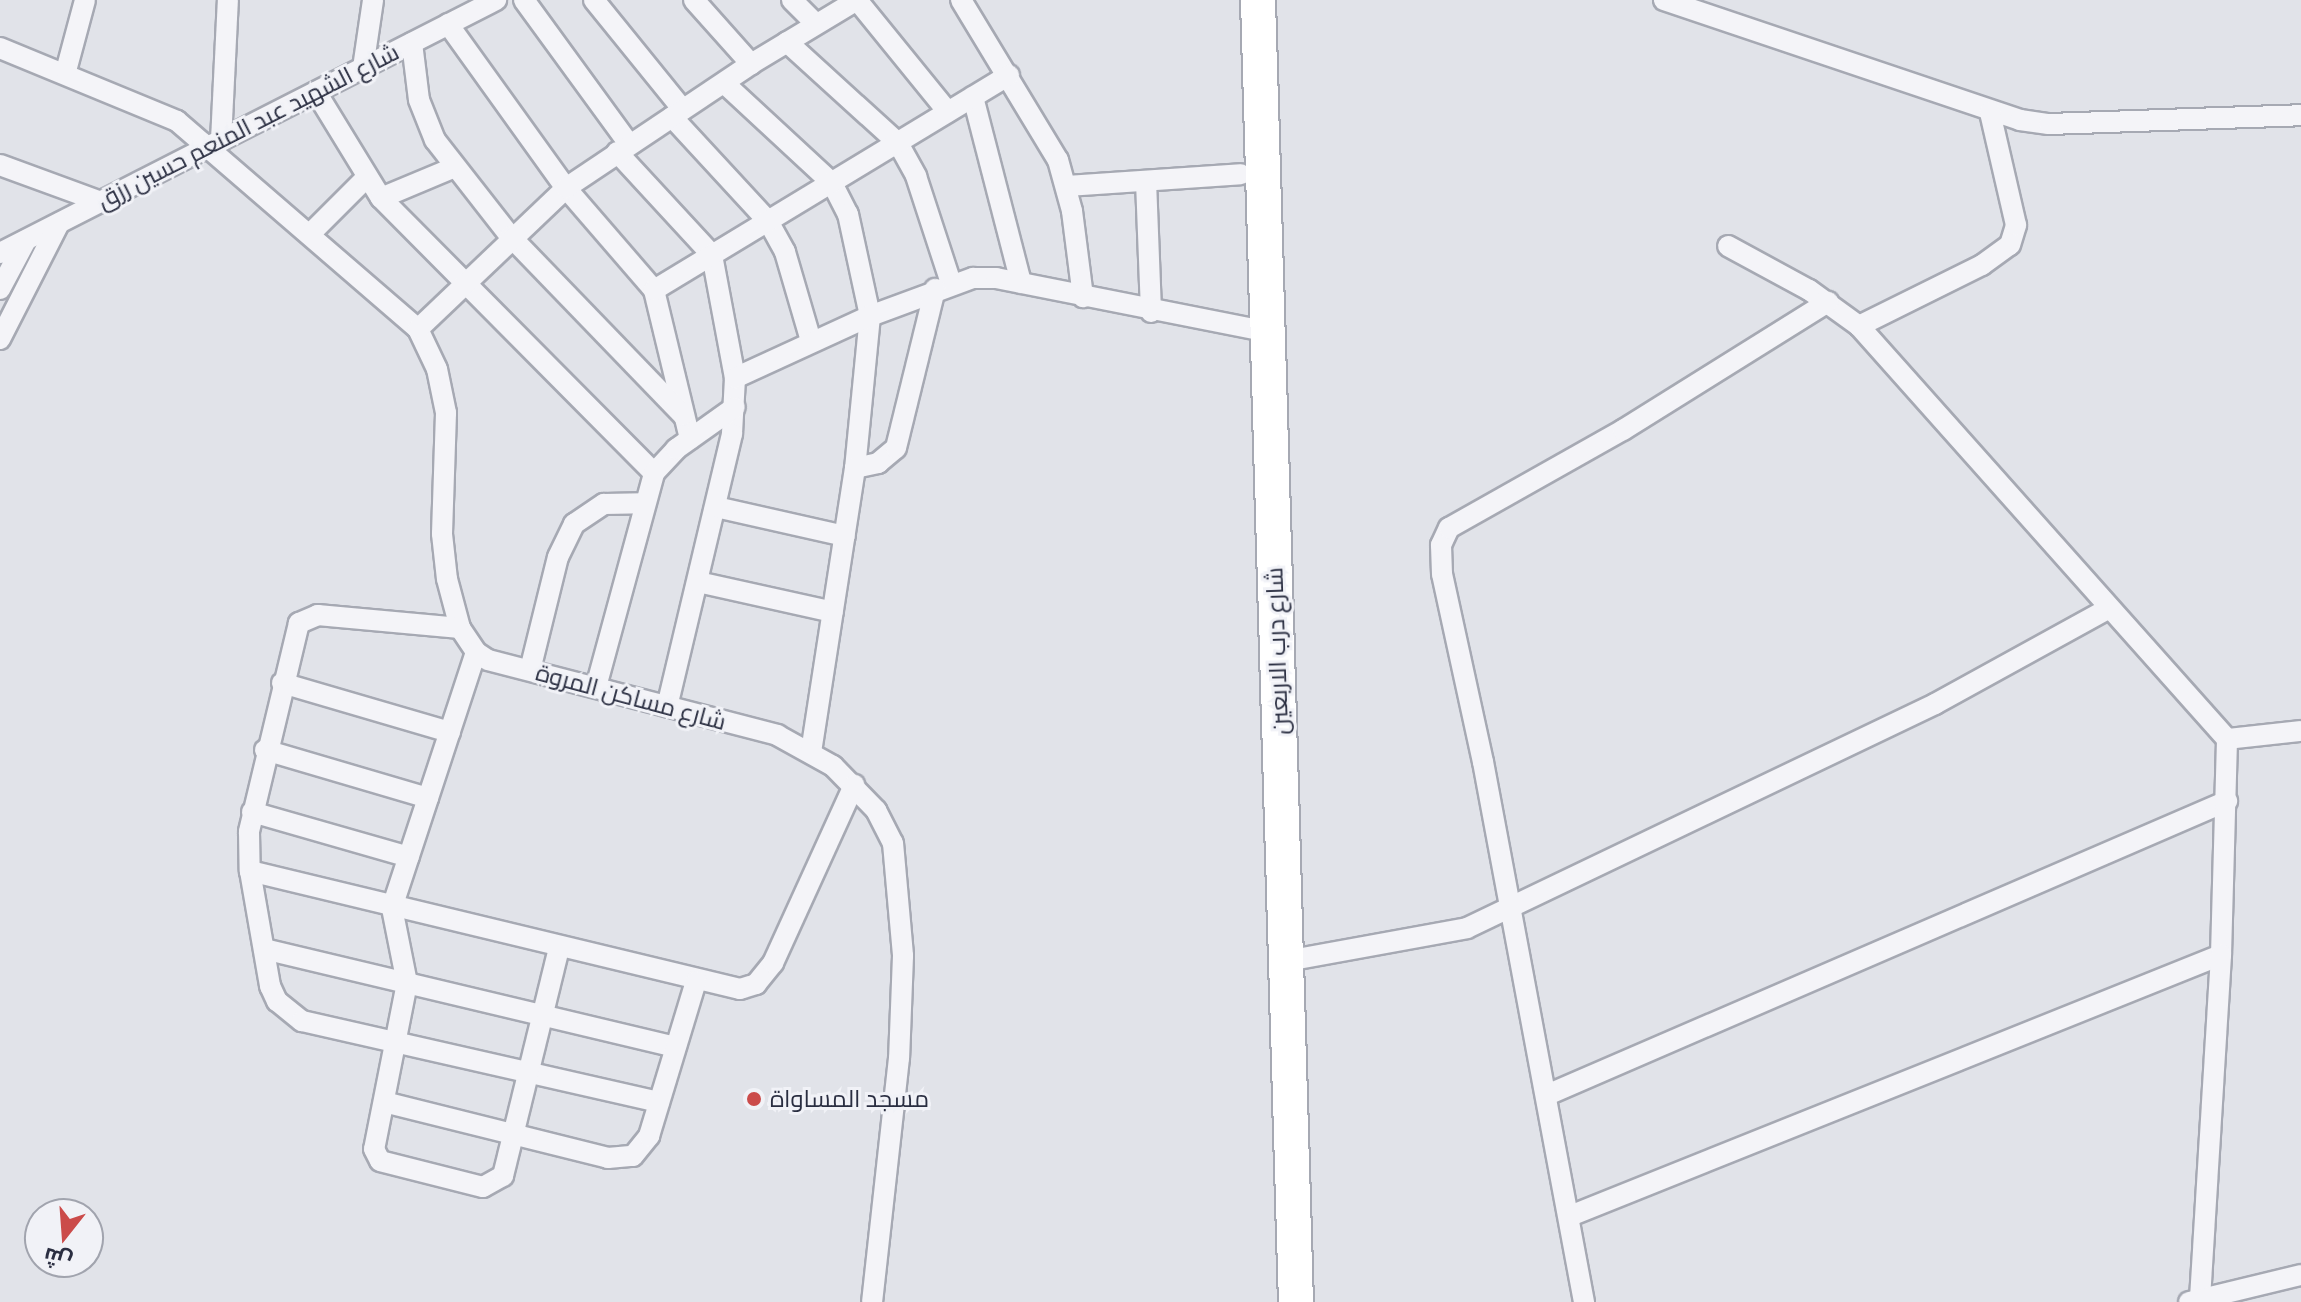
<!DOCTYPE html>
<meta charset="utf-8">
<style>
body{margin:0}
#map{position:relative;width:2301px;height:1302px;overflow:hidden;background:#e1e3e9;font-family:"Titillium Web",Cairo,sans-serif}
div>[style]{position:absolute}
.roads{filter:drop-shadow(2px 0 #a6a9b3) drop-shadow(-2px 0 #a6a9b3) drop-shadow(0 2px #a6a9b3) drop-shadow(0 -2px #a6a9b3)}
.minor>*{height:20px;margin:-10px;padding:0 10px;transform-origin:10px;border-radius:10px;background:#f4f4f8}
.trunk>*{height:34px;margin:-17px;padding:0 17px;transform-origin:17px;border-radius:17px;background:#fff}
.dots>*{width:22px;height:22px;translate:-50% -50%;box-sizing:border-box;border:4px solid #f1f2f7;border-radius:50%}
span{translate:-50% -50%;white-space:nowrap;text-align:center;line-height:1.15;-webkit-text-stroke:6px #f1f2f7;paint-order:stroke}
.street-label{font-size:24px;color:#2a2e41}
.poi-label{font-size:24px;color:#2a2e41}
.left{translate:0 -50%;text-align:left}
.north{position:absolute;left:24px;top:1198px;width:80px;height:80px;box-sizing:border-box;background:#f1f2f7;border:2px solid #a1a4ae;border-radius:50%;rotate:197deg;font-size:22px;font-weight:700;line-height:32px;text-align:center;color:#2a2e41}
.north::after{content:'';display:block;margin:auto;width:28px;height:36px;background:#cb4b4a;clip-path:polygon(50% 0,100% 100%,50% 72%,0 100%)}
</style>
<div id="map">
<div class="roads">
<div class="minor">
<i style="left:524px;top:0;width:178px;rotate:53.9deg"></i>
<i style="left:594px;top:0;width:141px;rotate:51deg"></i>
<i style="left:694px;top:0;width:86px;rotate:48.3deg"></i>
<i style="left:792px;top:0;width:34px;rotate:45deg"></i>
<i style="left:961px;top:0;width:187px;rotate:58.8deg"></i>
<i style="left:1058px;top:160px;width:53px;rotate:74.6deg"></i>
<i style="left:1072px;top:211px;width:87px;rotate:82.7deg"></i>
<i style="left:1664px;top:0;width:376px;rotate:18.6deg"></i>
<i style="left:2020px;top:120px;width:29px;rotate:8deg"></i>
<i style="left:2049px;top:124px;width:252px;rotate:-2deg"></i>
<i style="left:448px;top:24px;width:202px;rotate:54.3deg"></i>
<i style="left:566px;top:188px;width:135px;rotate:49.2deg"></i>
<i style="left:654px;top:290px;width:153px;rotate:76.4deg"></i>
<i style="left:787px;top:42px;width:150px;rotate:42.3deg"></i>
<i style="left:898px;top:143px;width:38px;rotate:61deg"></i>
<i style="left:916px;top:176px;width:113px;rotate:71.9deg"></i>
<i style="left:412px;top:43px;width:57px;rotate:83deg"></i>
<i style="left:419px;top:100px;width:43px;rotate:68.2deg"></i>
<i style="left:435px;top:140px;width:122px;rotate:52deg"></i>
<i style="left:510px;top:236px;width:249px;rotate:46deg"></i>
<i style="left:0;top:48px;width:191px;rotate:22.4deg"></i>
<i style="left:177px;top:121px;width:318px;rotate:40.8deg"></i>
<i style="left:418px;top:329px;width:44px;rotate:64.6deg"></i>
<i style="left:437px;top:369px;width:45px;rotate:78.4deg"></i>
<i style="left:446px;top:413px;width:121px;rotate:91.9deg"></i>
<i style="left:442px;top:534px;width:45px;rotate:83.7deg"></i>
<i style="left:447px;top:579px;width:51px;rotate:75.1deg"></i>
<i style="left:460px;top:628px;width:29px;rotate:56deg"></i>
<i style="left:476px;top:652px;width:14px;rotate:34deg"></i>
<i style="left:488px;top:660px;width:299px;rotate:14.5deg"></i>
<i style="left:777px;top:735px;width:64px;rotate:29deg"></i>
<i style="left:833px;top:766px;width:62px;rotate:45.7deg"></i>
<i style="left:876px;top:810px;width:37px;rotate:63deg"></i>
<i style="left:893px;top:843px;width:113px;rotate:84.9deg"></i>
<i style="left:903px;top:956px;width:102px;rotate:92.2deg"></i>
<i style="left:899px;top:1058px;width:245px;rotate:96.3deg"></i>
<i style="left:363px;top:68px;width:69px;rotate:-81.6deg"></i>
<i style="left:66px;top:71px;width:73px;rotate:-75deg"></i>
<i style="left:724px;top:83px;width:147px;rotate:42.8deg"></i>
<i style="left:832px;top:183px;width:35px;rotate:63deg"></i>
<i style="left:848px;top:214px;width:104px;rotate:77.8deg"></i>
<i style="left:870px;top:316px;width:153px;rotate:95.6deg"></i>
<i style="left:855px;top:468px;width:286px;rotate:98.8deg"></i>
<i style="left:316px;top:92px;width:124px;rotate:58.5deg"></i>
<i style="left:381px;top:198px;width:387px;rotate:45.2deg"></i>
<i style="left:973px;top:97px;width:192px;rotate:75.5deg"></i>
<i style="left:672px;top:117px;width:142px;rotate:47.3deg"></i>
<i style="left:768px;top:221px;width:35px;rotate:61deg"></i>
<i style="left:785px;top:252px;width:93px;rotate:73.7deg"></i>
<i style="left:221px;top:141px;width:141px;rotate:-87.2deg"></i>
<i style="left:617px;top:152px;width:140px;rotate:47.3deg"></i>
<i style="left:712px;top:255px;width:125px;rotate:79.4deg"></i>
<i style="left:735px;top:378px;width:56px;rotate:93.1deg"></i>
<i style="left:732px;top:434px;width:280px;rotate:103.4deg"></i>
<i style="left:0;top:165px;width:108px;rotate:20.1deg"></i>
<i style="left:1146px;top:181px;width:131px;rotate:87.8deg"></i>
<i style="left:1067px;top:186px;width:174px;rotate:-3.9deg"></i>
<i style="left:381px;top:198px;width:80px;rotate:-22.7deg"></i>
<i style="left:312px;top:232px;width:75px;rotate:-45deg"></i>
<i style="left:0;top:253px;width:557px;rotate:-27.03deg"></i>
<i style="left:0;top:289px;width:55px;rotate:-62deg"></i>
<i style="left:654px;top:290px;width:415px;rotate:-31.2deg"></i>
<i style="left:1859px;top:326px;width:137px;rotate:-26.4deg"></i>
<i style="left:1982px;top:265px;width:34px;rotate:-36deg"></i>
<i style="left:2010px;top:245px;width:21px;rotate:-73deg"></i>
<i style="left:2016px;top:225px;width:116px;rotate:-103deg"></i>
<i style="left:418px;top:329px;width:204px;rotate:-43.6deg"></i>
<i style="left:566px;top:188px;width:223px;rotate:-33.8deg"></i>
<i style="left:751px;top:64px;width:124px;rotate:-31.1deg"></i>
<i style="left:857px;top:0;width:144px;rotate:50.9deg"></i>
<i style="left:0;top:339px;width:130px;rotate:-63deg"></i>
<i style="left:735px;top:378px;width:149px;rotate:-24.7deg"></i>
<i style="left:870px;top:316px;width:110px;rotate:-20.3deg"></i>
<i style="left:973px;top:278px;width:23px"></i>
<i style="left:996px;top:278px;width:277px;rotate:11.2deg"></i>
<i style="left:855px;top:468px;width:24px;rotate:-12deg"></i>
<i style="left:878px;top:463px;width:23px;rotate:-40deg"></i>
<i style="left:896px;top:448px;width:164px;rotate:-76.2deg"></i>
<i style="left:716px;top:507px;width:132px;rotate:12.7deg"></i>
<i style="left:698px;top:582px;width:138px;rotate:12.5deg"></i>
<i style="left:460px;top:628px;width:143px;rotate:-174.8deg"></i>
<i style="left:318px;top:615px;width:21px;rotate:157deg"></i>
<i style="left:299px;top:623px;width:215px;rotate:103.5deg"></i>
<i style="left:249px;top:832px;width:39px;rotate:89deg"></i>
<i style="left:250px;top:871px;width:117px;rotate:80.1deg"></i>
<i style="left:270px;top:986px;width:17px;rotate:65deg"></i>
<i style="left:277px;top:1001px;width:32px;rotate:39deg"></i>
<i style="left:302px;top:1021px;width:366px;rotate:12.8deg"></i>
<i style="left:476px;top:652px;width:269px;rotate:108.2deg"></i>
<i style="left:392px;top:908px;width:76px;rotate:78.7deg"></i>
<i style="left:407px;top:983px;width:169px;rotate:101.2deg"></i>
<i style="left:374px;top:1149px;width:13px;rotate:63deg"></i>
<i style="left:380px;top:1161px;width:106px;rotate:14.2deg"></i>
<i style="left:483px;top:1187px;width:23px;rotate:-29deg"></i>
<i style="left:503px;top:1176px;width:235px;rotate:-76.2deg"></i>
<i style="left:530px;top:670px;width:116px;rotate:-76.1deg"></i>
<i style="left:558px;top:557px;width:37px;rotate:-64deg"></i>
<i style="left:574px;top:524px;width:36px;rotate:-34deg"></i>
<i style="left:604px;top:504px;width:39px;rotate:-1deg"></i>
<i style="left:282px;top:683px;width:175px;rotate:16.3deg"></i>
<i style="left:596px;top:687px;width:222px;rotate:-74.8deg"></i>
<i style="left:654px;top:473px;width:33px;rotate:-47deg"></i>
<i style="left:676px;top:449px;width:72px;rotate:-35.4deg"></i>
<i style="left:2227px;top:739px;width:74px;rotate:-6.2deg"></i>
<i style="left:265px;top:750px;width:170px;rotate:16.4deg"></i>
<i style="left:252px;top:812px;width:163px;rotate:16deg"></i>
<i style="left:250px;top:871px;width:504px;rotate:13.54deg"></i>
<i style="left:740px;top:989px;width:17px;rotate:-17deg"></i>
<i style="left:756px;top:984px;width:27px;rotate:-51deg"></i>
<i style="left:773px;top:963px;width:196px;rotate:-65.5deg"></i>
<i style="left:264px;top:949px;width:423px;rotate:13.4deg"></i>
<i style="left:1286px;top:961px;width:184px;rotate:-10.3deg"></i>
<i style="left:1467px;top:928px;width:519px;rotate:-25.58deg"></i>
<i style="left:1935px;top:704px;width:197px;rotate:-28.8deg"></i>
<i style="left:1547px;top:1095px;width:741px;rotate:-23.38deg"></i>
<i style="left:384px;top:1102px;width:231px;rotate:14deg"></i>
<i style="left:608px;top:1158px;width:25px;rotate:-5deg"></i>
<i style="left:633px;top:1156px;width:26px;rotate:-51deg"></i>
<i style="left:649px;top:1136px;width:162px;rotate:-73.1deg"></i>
<i style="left:1570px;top:1216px;width:701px;rotate:-21.85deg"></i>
<i style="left:2221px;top:955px;width:216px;rotate:-88.4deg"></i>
<i style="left:2227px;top:739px;width:553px;rotate:-131.7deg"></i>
<i style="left:1859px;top:326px;width:62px;rotate:-144.2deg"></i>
<i style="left:1809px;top:290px;width:92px;rotate:-151.5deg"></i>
<i style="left:2200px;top:1299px;width:345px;rotate:-86.5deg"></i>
<i style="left:1584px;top:1302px;width:549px;rotate:-100.59deg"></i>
<i style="left:1483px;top:762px;width:192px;rotate:-102.3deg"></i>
<i style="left:1442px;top:574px;width:29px;rotate:-92deg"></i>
<i style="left:1441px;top:545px;width:19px;rotate:-65deg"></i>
<i style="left:1449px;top:528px;width:200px;rotate:-29.4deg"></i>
<i style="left:1623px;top:430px;width:242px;rotate:-32deg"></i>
<i style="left:2189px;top:1302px;width:115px;rotate:-13.6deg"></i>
</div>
<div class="trunk">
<i style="left:1258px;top:0;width:1303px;rotate:88.33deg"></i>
</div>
</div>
<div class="dots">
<i style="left:754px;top:1099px;background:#cb4b4a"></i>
</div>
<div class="street-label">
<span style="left:248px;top:126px;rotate:-27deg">شارع الشهيد عبد المنعم حسين رزق</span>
<span style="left:1277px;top:651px;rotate:-92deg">شارع درب الاربعين</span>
<span style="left:631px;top:697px;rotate:15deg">شارع مساكن المروة</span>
</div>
<div class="poi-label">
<span class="left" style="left:770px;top:1099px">مسجد المساواة</span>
</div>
<div class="north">ش</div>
</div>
